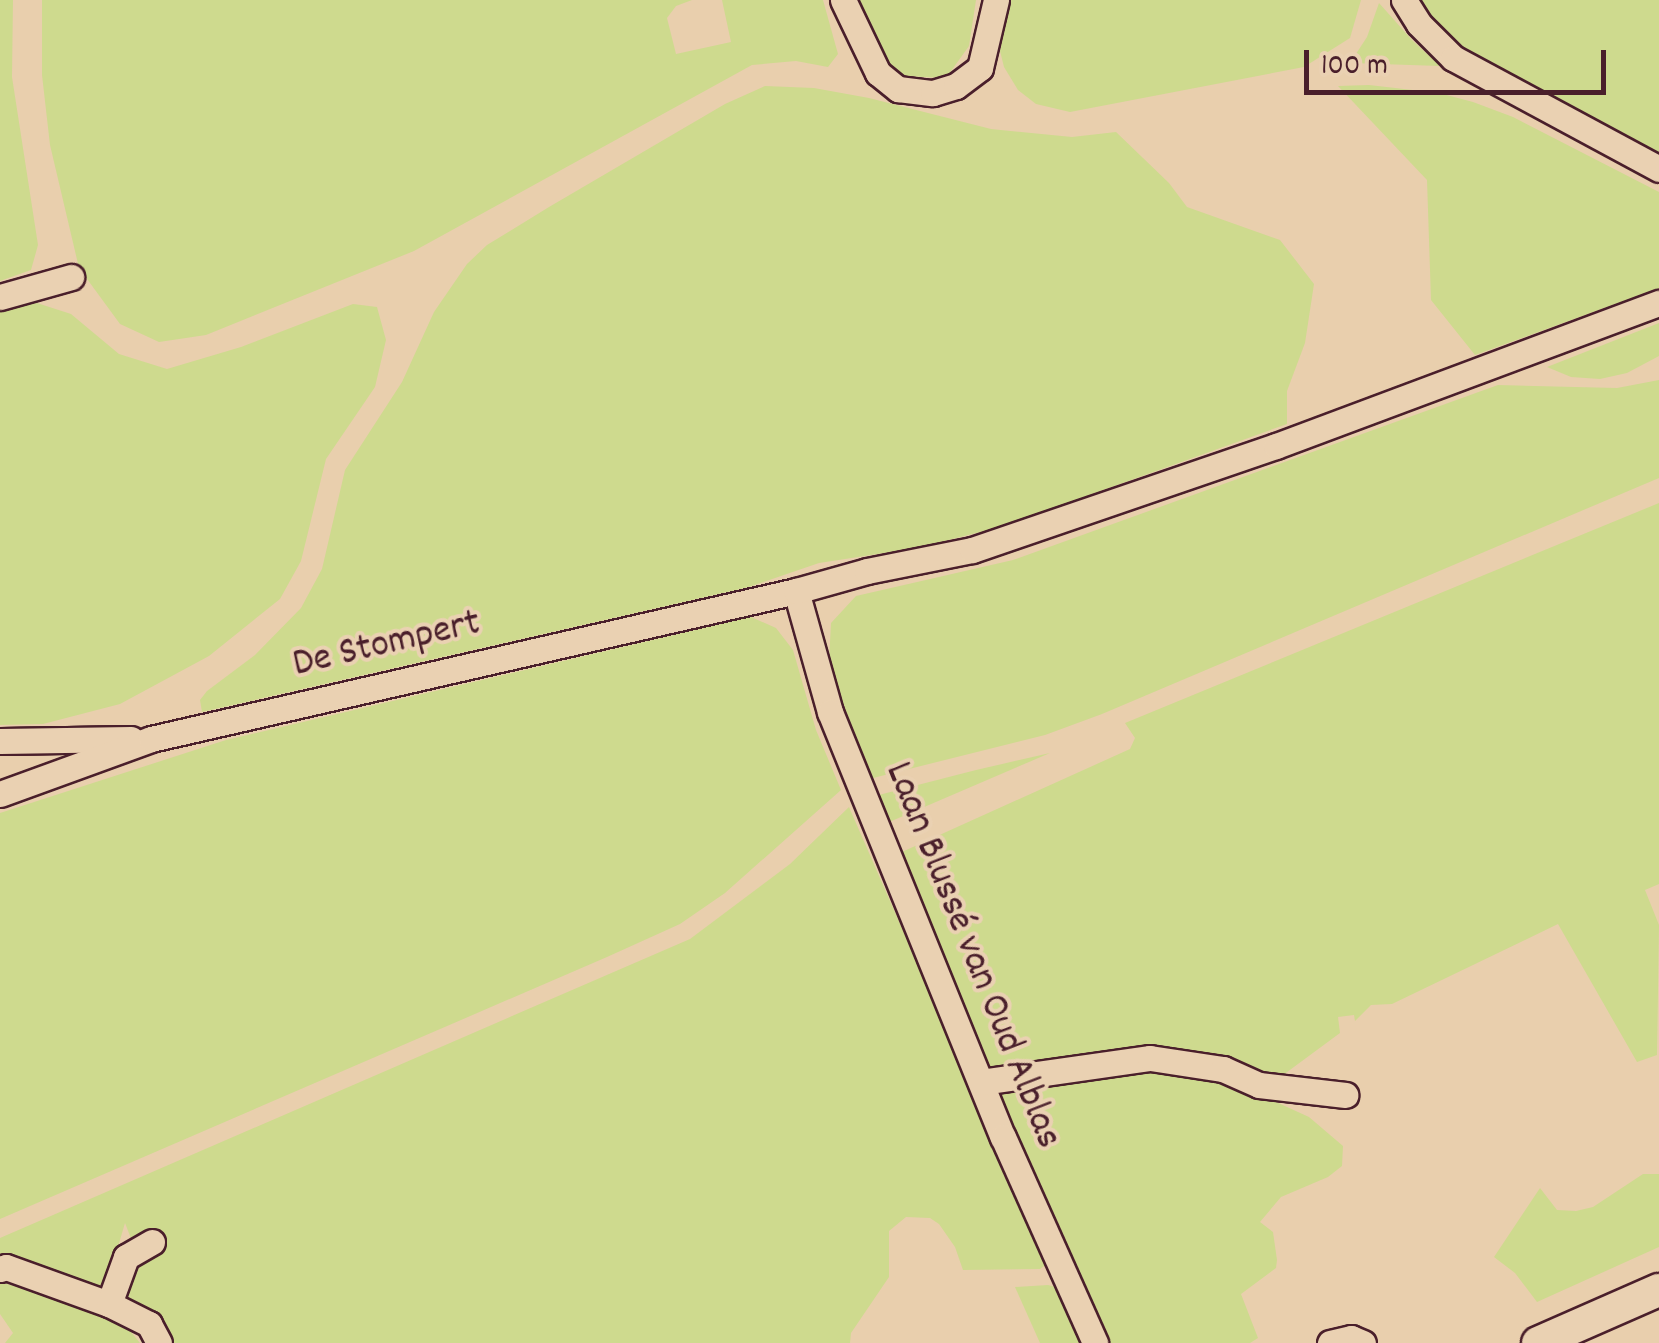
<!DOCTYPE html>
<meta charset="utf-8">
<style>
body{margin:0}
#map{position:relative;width:1659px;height:1343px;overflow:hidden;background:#e9cfad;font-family:Dekko,sans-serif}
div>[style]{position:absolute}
.green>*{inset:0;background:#ceda8e}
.roads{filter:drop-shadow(2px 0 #4a1f2b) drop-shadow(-2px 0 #4a1f2b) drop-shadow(0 2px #4a1f2b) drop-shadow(0 -2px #4a1f2b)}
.minor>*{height:25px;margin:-12.5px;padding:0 12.5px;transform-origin:12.5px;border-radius:12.5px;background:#ead1b2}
.major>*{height:32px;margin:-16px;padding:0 16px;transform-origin:16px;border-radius:16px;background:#ead1b2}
span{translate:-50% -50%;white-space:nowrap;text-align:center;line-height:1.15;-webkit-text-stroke:8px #ead1b2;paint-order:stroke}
.street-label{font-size:40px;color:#4a1f2b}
.scale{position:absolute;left:1304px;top:50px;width:302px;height:45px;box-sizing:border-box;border:5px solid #4a1f2b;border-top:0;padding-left:12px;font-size:30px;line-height:35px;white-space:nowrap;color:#4a1f2b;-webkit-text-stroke:8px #ead1b2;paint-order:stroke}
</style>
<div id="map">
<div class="green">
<i style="clip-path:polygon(0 0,13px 0,12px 77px,38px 245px,31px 270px,0 281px)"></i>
<i style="clip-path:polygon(42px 0,692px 0,676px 6px,667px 18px,676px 54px,731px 42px,722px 0,823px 0,838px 54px,828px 67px,796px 61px,752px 65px,414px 251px,206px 335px,159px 342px,120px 324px,79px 268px,50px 145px,42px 75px)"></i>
<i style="clip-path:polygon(853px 0,976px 0,969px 46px,946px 78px,903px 76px,881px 60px)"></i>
<i style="clip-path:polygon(1007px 0,1361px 0,1350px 38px,1304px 67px,1070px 112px,1036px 104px,1018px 90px,1004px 67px,1000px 51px)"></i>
<i style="clip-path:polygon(1419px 0,1659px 0,1659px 157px,1478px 62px,1431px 20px)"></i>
<i style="clip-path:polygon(1379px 3px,1412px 40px,1440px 66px,1350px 63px,1367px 37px)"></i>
<i style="clip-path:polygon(1369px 85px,1439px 93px,1473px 102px,1513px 117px,1659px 192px,1659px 288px,1475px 355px,1431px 300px,1427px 180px,1338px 86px)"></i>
<i style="clip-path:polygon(765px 86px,814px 88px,869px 98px,991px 129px,1072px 137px,1116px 132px,1169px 183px,1187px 207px,1280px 240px,1314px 284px,1305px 343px,1287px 391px,1287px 424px,1000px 527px,917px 548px,819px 563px,749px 587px,202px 712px,200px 700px,207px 691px,255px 655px,301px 608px,322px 569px,345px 470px,402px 382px,434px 312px,467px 264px,487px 245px,549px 207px,725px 104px)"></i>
<i style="clip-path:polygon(37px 303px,71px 314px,119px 354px,167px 369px,241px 347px,353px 304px,377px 307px,386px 340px,375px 387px,326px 459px,301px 561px,280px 599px,209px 656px,120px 704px,43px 724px,0 725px,0 309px)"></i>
<i style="clip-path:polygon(1659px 323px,1659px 356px,1627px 373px,1600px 379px,1571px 377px,1547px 367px)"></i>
<i style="clip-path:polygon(1659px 380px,1659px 478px,1102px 714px,1045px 735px,865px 780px,828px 681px,831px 623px,856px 596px,1013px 560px,1498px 385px,1617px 388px)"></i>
<i style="clip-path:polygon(1659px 503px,1659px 884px,1645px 890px,1659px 925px,1657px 1055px,1637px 1062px,1558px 924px,1392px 1004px,1371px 1005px,1355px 1021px,1354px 1015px,1338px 1017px,1340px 1033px,1279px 1078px,1231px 1066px,987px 1077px,893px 856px,1130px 749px,1135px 738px,1125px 723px)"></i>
<i style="clip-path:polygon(751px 617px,776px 628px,793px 650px,816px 730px,841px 790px,725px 893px,680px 924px,607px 957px,0 1219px,0 813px,226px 740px)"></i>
<i style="clip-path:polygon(1050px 753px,880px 826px,871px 797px,976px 770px)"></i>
<i style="clip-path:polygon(849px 807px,1048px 1263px,1040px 1269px,963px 1270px,955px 1247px,939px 1224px,930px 1218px,906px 1217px,889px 1231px,889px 1277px,851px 1333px,850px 1343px,160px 1343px,122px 1300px,137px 1254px,125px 1223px,104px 1294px,0 1266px,0 1238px,690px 939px,790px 864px)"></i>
<i style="clip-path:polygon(1117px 1066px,1214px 1074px,1309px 1117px,1343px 1146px,1342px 1166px,1328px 1177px,1281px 1197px,1260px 1222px,1273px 1232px,1277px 1260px,1276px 1268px,1241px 1294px,1258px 1338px,1250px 1343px,1107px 1343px,993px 1090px)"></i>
<i style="clip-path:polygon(1643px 1174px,1659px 1174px,1659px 1247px,1537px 1302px,1515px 1273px,1494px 1257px,1540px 1188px,1557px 1210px,1576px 1211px,1593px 1207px)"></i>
<i style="clip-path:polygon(0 1282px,98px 1310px,127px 1327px,140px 1343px,5px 1343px,13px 1333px,0 1314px)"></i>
<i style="clip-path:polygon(1048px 1285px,1059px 1288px,1084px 1343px,1040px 1343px,1015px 1287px)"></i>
</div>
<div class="roads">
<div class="minor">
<i style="left:843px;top:0;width:81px;rotate:64.4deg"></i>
<i style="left:878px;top:73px;width:26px;rotate:39deg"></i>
<i style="left:898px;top:89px;width:35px;rotate:7deg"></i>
<i style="left:933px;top:93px;width:24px;rotate:-17deg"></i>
<i style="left:956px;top:86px;width:30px;rotate:-37deg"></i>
<i style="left:980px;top:68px;width:70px;rotate:-76.8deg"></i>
<i style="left:1404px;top:0;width:28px;rotate:58deg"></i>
<i style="left:1419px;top:24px;width:48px;rotate:45deg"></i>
<i style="left:1453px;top:58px;width:234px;rotate:28.3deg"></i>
<i style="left:0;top:297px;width:74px;rotate:-15.7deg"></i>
<i style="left:796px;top:591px;width:126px;rotate:74.3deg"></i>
<i style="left:830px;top:712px;width:459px;rotate:67.9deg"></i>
<i style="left:1003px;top:1137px;width:226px;rotate:65.9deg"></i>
<i style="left:0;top:741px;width:131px;rotate:-0.9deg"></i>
<i style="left:0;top:794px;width:161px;rotate:-20deg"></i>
<i style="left:151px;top:739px;width:662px;rotate:-12.92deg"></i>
<i style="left:796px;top:591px;width:74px;rotate:-15.7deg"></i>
<i style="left:867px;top:571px;width:107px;rotate:-11.3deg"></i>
<i style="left:972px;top:550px;width:321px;rotate:-18.9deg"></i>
<i style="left:1276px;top:446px;width:409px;rotate:-20.5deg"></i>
<i style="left:981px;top:1082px;width:171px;rotate:-8.1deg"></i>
<i style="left:1150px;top:1058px;width:74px;rotate:8.6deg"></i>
<i style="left:1223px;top:1069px;width:39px;rotate:24deg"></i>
<i style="left:1259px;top:1085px;width:87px;rotate:6.6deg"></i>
<i style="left:0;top:1269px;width:6px;rotate:-18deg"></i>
<i style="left:6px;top:1267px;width:109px;rotate:19.8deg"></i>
<i style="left:109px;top:1304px;width:45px;rotate:26.6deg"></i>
<i style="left:149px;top:1324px;width:21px;rotate:62deg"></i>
<i style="left:109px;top:1304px;width:50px;rotate:-70.1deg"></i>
<i style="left:126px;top:1257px;width:30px;rotate:-30deg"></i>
<i style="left:1330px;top:1343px;width:22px;rotate:-13deg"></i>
<i style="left:1351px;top:1338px;width:13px;rotate:23deg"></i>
</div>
<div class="major">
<i style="left:1538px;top:1343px;width:132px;rotate:-23.7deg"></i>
</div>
</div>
<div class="street-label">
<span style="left:387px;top:646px;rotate:-13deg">De Stompert</span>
<span style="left:971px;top:956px;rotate:68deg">Laan Blussé van Oud Alblas</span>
</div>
<div class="scale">100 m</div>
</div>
